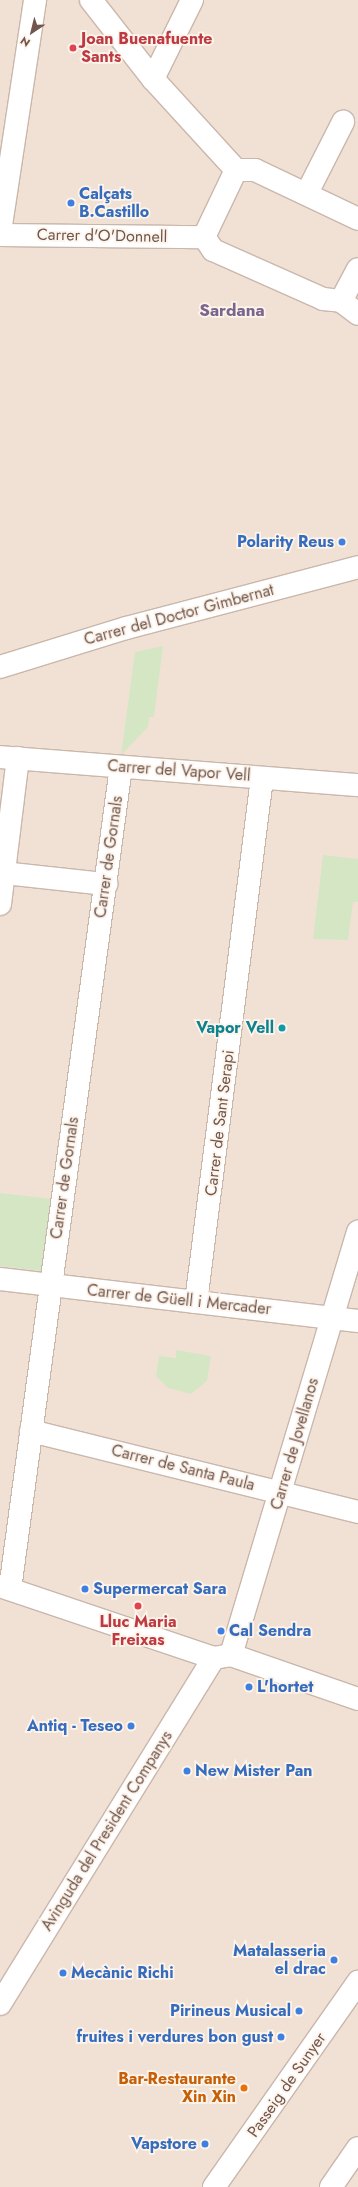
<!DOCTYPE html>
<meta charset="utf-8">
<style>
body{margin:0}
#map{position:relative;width:358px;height:2187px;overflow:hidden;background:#faf0e5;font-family:Jost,sans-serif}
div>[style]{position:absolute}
.residential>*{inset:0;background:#f1e1d4;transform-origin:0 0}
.green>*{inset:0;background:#d5e6c5}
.roads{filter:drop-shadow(1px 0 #cab7ac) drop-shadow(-1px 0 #cab7ac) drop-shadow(0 1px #cab7ac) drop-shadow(0 -1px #cab7ac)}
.minor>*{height:22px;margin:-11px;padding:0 11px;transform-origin:11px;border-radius:11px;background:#fff}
.dots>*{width:11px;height:11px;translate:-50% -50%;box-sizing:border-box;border:2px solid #fdf4eb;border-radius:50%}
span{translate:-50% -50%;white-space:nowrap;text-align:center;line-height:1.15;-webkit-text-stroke:3.5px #fdf4eb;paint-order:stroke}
.health-label{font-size:16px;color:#be3a42;font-weight:700}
.left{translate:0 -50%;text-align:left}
.shop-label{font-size:16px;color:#366cbe;font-weight:700}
.right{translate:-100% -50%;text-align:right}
.street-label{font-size:16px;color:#70564d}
.culture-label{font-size:16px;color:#0d838f;font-weight:700}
.food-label{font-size:16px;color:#c56008;font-weight:700}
.neighbourhood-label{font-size:17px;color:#7b658c;font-weight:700}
.north{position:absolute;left:12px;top:12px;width:40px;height:40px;-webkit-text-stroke:3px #fdf4eb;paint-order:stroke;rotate:215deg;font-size:11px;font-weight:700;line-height:16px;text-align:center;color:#70564d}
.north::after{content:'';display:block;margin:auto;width:14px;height:18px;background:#70564d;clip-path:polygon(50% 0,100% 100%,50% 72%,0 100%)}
</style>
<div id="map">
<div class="residential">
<i style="left:0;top:0;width:358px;height:2187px"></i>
</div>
<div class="green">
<i style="clip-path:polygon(163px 646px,154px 717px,149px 717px,148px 727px,121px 755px,135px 652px)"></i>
<i style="clip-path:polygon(323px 855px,358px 859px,358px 902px,353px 902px,348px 940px,313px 939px)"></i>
<i style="clip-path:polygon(0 1193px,52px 1199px,43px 1271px,0 1266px)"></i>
<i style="clip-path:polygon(176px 1350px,211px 1356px,207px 1381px,191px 1394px,168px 1388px,156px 1376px,159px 1356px,176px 1358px)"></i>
</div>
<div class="roads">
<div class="minor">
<i style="left:91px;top:0;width:100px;rotate:51.9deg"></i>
<i style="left:153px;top:79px;width:123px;rotate:47.6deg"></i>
<i style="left:153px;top:79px;width:88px;rotate:-63.7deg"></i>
<i style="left:236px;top:170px;width:19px"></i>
<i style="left:255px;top:170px;width:114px;rotate:25.4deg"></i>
<i style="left:307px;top:193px;width:80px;rotate:-63.1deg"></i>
<i style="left:0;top:232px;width:235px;rotate:-81.4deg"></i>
<i style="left:0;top:235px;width:204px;rotate:0.6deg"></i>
<i style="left:204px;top:237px;width:16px;rotate:55deg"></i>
<i style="left:213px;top:250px;width:120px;rotate:24deg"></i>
<i style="left:323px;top:299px;width:18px;rotate:6deg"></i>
<i style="left:341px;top:301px;width:21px;rotate:37deg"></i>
<i style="left:204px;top:237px;width:74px;rotate:-64.5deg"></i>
<i style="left:341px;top:301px;width:36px;rotate:-62deg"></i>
<i style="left:0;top:667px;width:132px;rotate:-17.2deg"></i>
<i style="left:126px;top:628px;width:240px;rotate:-14.7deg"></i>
<i style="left:0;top:757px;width:359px;rotate:4.5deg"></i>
<i style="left:4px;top:873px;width:103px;rotate:6.2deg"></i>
<i style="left:0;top:904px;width:147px;rotate:-83deg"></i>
<i style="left:0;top:1279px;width:360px;rotate:6.7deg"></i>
<i style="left:196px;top:1302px;width:528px;rotate:-82.82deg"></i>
<i style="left:31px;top:1431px;width:337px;rotate:13.9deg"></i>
<i style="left:0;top:1586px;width:226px;rotate:18.6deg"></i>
<i style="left:214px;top:1658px;width:17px;rotate:-10deg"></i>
<i style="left:231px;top:1655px;width:134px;rotate:19.1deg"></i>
<i style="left:10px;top:1589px;width:829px;rotate:-82.31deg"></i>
<i style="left:231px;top:1655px;width:442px;rotate:-73.3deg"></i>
<i style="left:0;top:2004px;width:407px;rotate:-58.3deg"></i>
<i style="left:214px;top:2187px;width:251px;rotate:-54.9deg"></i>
<i style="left:331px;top:2187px;width:47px;rotate:-55.3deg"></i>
</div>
</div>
<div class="dots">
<i style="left:73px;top:48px;background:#e0444e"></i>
<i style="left:71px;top:203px;background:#3f7fe0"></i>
<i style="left:342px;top:542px;background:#3f7fe0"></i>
<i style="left:282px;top:1028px;background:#0f9aa8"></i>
<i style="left:85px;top:1589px;background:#3f7fe0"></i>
<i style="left:138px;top:1606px;background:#e0444e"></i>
<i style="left:221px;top:1631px;background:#3f7fe0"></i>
<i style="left:249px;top:1687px;background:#3f7fe0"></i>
<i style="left:131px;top:1726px;background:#3f7fe0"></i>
<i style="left:187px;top:1771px;background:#3f7fe0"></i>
<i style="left:334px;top:1960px;background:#3f7fe0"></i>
<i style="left:63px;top:1973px;background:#3f7fe0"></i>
<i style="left:299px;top:2011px;background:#3f7fe0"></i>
<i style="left:281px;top:2037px;background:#3f7fe0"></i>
<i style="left:244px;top:2088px;background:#e8710a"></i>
<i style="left:205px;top:2144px;background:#3f7fe0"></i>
</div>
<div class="health-label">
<span class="left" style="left:81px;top:48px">Joan Buenafuente<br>Sants</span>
<span style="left:138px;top:1631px">Lluc Maria<br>Freixas</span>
</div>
<div class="shop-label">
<span class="left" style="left:79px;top:203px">Calçats<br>B.Castillo</span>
<span class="right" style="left:334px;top:542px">Polarity Reus</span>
<span class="left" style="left:93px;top:1589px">Supermercat Sara</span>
<span class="left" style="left:229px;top:1631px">Cal Sendra</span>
<span class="left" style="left:257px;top:1687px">L'hortet</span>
<span class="right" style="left:123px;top:1726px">Antiq - Teseo</span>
<span class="left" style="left:195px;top:1771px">New Mister Pan</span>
<span class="right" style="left:326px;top:1960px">Matalasseria<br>el drac</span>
<span class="left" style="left:71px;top:1973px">Mecànic Richi</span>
<span class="right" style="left:291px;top:2011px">Pirineus Musical</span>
<span class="right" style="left:273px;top:2037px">fruites i verdures bon gust</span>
<span class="right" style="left:197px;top:2144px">Vapstore</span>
</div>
<div class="street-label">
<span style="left:102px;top:236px;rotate:1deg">Carrer d'O'Donnell</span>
<span style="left:179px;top:615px;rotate:-15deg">Carrer del Doctor Gimbernat</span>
<span style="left:179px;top:771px;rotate:4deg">Carrer del Vapor Vell</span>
<span style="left:109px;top:857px;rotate:-82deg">Carrer de Gornals</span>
<span style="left:220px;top:1123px;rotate:-83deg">Carrer de Sant Serapi</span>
<span style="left:65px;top:1178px;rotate:-82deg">Carrer de Gornals</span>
<span style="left:179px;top:1300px;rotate:6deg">Carrer de Güell i Mercader</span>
<span style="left:295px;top:1444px;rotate:-74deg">Carrer de Jovellanos</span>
<span style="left:183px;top:1468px;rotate:14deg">Carrer de Santa Paula</span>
<span style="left:107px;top:1831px;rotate:-58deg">Avinguda del President Companys</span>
<span style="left:287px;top:2085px;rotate:-55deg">Passeig de Sunyer</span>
</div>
<div class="culture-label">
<span class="right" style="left:274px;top:1028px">Vapor Vell</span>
</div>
<div class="food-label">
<span class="right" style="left:236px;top:2088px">Bar-Restaurante<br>Xin Xin</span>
</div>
<div class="neighbourhood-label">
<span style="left:232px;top:311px">Sardana</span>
</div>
<div class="north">N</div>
</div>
